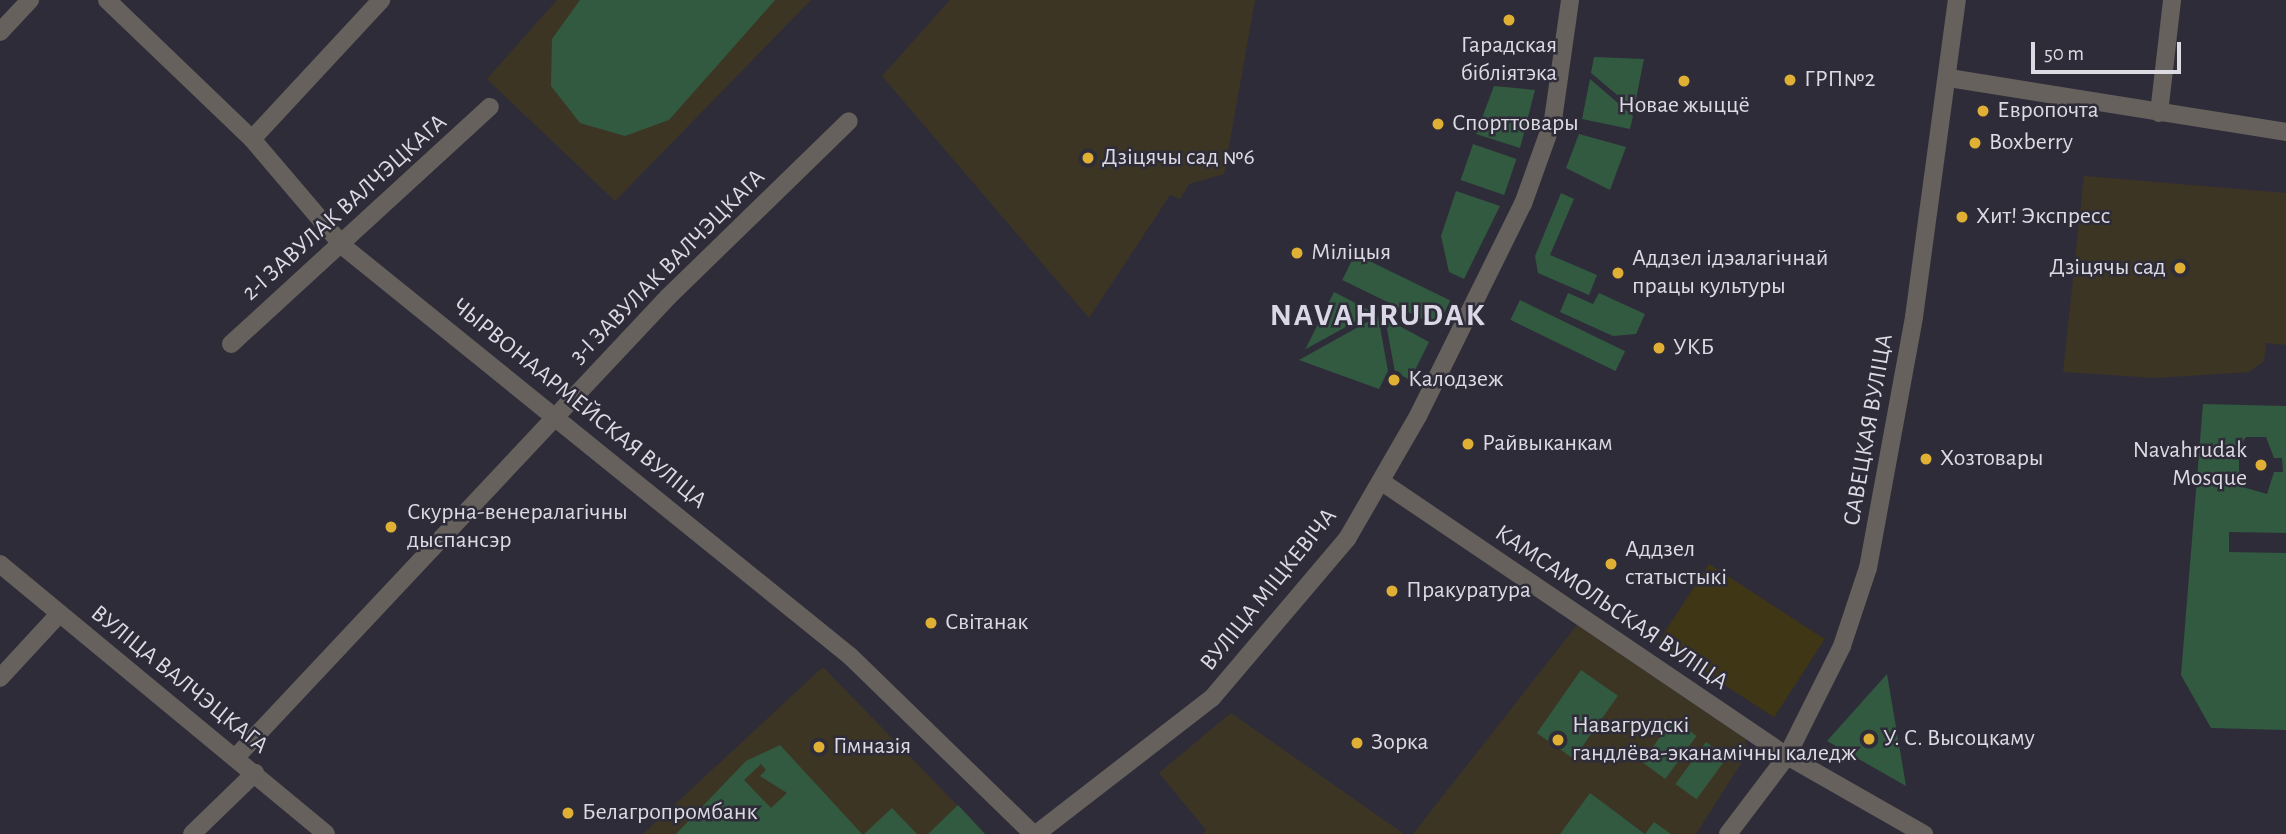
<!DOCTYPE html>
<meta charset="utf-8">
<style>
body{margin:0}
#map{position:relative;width:2286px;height:834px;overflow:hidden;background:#2f2c39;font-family:"Alegreya Sans",sans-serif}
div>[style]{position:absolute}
.education>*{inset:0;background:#3d3524}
.green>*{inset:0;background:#315a40;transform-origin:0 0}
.sand>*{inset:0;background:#3e3615;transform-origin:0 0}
.minor>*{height:18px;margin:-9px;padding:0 9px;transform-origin:9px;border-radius:9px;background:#66615c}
.dots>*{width:19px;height:19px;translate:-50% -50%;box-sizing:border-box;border:4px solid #2f2c39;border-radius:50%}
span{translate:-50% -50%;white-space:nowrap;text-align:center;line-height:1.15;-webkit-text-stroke:5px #2f2c39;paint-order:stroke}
.poi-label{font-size:24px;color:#dcdae3}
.left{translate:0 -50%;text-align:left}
.right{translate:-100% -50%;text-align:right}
.street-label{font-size:24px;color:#dcdae3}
.district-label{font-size:32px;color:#dad7e7;font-weight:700;letter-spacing:2px}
.scale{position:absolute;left:2031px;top:42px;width:150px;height:32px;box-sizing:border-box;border:4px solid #dcdae3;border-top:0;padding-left:9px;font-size:21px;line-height:24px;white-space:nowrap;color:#dcdae3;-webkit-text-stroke:5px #2f2c39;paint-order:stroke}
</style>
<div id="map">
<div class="education">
<i style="clip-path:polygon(557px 0,811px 0,615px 201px,487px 79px)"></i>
<i style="clip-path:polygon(950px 0,1255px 0,1224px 174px,1189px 184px,1180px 199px,1170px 195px,1089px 318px,882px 76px)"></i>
<i style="clip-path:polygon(2084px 176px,2286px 193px,2286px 345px,2266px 343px,2264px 361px,2249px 372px,2155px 378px,2063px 372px)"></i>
<i style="clip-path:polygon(1577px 625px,1745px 739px,1747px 754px,1696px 834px,1646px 834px,1590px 794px,1560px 834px,1413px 834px)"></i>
<i style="clip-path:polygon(823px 667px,985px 834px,643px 834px)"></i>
<i style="clip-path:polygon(1231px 713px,1404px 834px,1203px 834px,1206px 830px,1159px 773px)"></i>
</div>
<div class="green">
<i style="clip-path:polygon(580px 0,775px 0,669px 120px,625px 136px,580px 123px,551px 86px,552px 39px)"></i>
<i style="clip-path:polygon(1594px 57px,1644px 59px,1634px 109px,1591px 73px)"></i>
<i style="clip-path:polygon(1590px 79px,1633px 116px,1630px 129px,1582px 119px)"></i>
<i style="clip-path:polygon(1494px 86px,1535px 90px,1520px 148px,1476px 134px)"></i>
<i style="clip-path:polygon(1579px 134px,1626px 147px,1610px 190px,1566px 168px)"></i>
<i style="left:1473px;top:144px;width:46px;height:38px;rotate:19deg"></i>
<i style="clip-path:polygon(1456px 191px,1500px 206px,1464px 279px,1449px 272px,1441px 236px)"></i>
<i style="clip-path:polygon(1561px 193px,1574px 199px,1550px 255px,1597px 275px,1589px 295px,1538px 273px,1535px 256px)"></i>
<i style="left:1355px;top:254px;width:106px;height:29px;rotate:26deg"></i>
<i style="clip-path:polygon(1334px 292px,1373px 312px,1304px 350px,1305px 350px)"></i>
<i style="clip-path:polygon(1568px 293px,1593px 304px,1599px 293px,1645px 314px,1636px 334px,1613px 336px,1560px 312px)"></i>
<i style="left:1520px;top:300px;width:117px;height:22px;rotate:26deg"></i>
<i style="clip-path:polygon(1378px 316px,1388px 371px,1379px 389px,1299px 360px)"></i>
<i style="clip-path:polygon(1385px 318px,1429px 342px,1410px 380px,1395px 372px)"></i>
<i style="clip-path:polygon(evenodd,2203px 404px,2286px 406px,2286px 533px,2229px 532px,2229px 552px,2286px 553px,2286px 730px,2211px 728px,2181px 675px,2203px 404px,2246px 437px,2266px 437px,2274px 458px,2282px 458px,2283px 472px,2274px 472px,2267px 494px,2239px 486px,2239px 447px,2246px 437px)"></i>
<i style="left:1581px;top:670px;width:45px;height:77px;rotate:35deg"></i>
<i style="clip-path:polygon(1887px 674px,1906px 786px,1827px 741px)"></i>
<i style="left:1673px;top:719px;width:29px;height:53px;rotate:36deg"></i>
<i style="left:1706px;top:742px;width:26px;height:52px;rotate:36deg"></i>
<i style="clip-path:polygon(evenodd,780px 745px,862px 834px,676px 834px,746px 761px,780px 745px,761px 764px,766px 770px,760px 776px,787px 793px,771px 808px,744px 780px,761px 764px)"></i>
<i style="clip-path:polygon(1590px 793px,1645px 834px,1654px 822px,1671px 834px,1560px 834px)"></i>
<i style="clip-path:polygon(958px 805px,985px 834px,928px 834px)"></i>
<i style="clip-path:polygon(892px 808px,917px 834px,864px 834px)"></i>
</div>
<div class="sand">
<i style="left:1709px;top:564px;width:138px;height:93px;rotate:33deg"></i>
</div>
<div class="minor">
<i style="left:107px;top:0;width:201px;rotate:43.8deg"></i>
<i style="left:252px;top:139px;width:142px;rotate:49.6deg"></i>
<i style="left:344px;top:247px;width:651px;rotate:38.95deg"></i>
<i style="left:850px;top:656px;width:255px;rotate:44.2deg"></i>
<i style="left:0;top:32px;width:44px;rotate:-46.8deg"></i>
<i style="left:1949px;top:78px;width:341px;rotate:9.1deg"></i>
<i style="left:2159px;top:113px;width:114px;rotate:-83.4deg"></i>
<i style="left:252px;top:139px;width:190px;rotate:-47.1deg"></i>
<i style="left:231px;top:344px;width:351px;rotate:-42.5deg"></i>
<i style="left:1382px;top:482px;width:489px;rotate:34.1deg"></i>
<i style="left:1787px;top:756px;width:158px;rotate:29.7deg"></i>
<i style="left:0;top:564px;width:423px;rotate:39.6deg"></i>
<i style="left:0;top:678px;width:87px;rotate:-47.3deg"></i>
<i style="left:237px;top:756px;width:630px;rotate:-46.8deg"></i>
<i style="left:668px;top:297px;width:252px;rotate:-44.2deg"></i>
<i style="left:192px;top:834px;width:88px;rotate:-44.1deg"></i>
<i style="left:1036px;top:834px;width:222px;rotate:-37.7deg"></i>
<i style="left:1212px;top:698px;width:209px;rotate:-49.7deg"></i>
<i style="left:1347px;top:539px;width:142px;rotate:-60deg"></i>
<i style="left:1418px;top:416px;width:237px;rotate:-63.7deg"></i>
<i style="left:1523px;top:204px;width:89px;rotate:-70.3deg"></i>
<i style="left:1553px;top:120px;width:121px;rotate:-81.9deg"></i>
<i style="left:1728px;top:834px;width:98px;rotate:-52.9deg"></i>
<i style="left:1787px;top:756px;width:123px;rotate:-63.4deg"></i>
<i style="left:1842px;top:646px;width:82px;rotate:-71.6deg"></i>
<i style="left:1868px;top:568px;width:255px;rotate:-79.6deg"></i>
<i style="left:1914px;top:317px;width:320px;rotate:-82.3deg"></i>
</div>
<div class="dots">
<i style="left:1509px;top:20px;background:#dfb034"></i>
<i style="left:1790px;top:80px;background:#dfb034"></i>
<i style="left:1684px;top:81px;background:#dfb034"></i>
<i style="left:1983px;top:111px;background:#dfb034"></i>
<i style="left:1438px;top:124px;background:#dfb034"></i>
<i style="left:1975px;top:143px;background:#dfb034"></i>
<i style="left:1088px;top:158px;background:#dfb034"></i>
<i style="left:1962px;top:217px;background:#dfb034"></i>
<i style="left:1297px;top:253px;background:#dfb034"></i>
<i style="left:2180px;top:268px;background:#dfb034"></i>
<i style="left:1618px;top:273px;background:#dfb034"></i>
<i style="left:1659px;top:348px;background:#dfb034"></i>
<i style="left:1394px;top:380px;background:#dfb034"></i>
<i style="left:1468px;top:444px;background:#dfb034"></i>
<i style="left:1926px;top:459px;background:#dfb034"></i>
<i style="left:2261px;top:465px;background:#dfb034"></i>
<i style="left:391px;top:527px;background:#dfb034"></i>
<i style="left:1611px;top:564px;background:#dfb034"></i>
<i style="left:1392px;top:591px;background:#dfb034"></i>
<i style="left:931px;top:623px;background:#dfb034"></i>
<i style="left:1869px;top:739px;background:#dfb034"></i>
<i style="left:1558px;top:740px;background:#dfb034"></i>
<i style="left:1357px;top:743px;background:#dfb034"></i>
<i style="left:819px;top:747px;background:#dfb034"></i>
<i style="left:568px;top:813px;background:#dfb034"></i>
</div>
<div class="poi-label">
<span style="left:1509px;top:60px">Гарадская<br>бібліятэка</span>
<span class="left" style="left:1804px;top:80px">ГРП№2</span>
<span style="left:1684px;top:106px">Новае жыццё</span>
<span class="left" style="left:1997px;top:111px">Европочта</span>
<span class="left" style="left:1452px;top:124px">Спорттовары</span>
<span class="left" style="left:1989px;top:143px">Boxberry</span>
<span class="left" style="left:1102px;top:158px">Дзіцячы сад №6</span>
<span class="left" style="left:1976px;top:217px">Хит! Экспресс</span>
<span class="left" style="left:1311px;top:253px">Міліцыя</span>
<span class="left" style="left:1632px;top:273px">Аддзел ідэалагічнай<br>працы культуры</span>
<span class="right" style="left:2166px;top:268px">Дзіцячы сад</span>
<span class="left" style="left:1673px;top:348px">УКБ</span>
<span class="left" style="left:1408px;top:380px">Калодзеж</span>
<span class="left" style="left:1482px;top:444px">Райвыканкам</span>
<span class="right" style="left:2247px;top:465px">Navahrudak<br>Mosque</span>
<span class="left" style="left:1940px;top:459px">Хозтовары</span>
<span class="left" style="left:407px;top:527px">Скурна-венералагічны<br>дыспансэр</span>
<span class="left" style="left:1625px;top:564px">Аддзел<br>статыстыкі</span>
<span class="left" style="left:1406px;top:591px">Пракуратура</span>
<span class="left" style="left:945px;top:623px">Світанак</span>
<span class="left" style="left:1572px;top:740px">Навагрудскі<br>гандлёва-эканамічны каледж</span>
<span class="left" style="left:1883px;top:739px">У. С. Высоцкаму</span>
<span class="left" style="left:1371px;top:743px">Зорка</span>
<span class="left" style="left:833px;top:747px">Гімназія</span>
<span class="left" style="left:582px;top:813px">Белагропромбанк</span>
</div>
<div class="street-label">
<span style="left:345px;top:208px;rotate:-42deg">2-І ЗАВУЛАК ВАЛЧЭЦКАГА</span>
<span style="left:668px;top:267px;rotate:-45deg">3-І ЗАВУЛАК ВАЛЧЭЦКАГА</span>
<span style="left:579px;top:404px;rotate:39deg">ЧЫРВОНААРМЕЙСКАЯ ВУЛІЦА</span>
<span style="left:1869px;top:430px;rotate:-80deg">САВЕЦКАЯ ВУЛІЦА</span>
<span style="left:1269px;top:590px;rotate:-51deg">ВУЛІЦА МІЦКЕВІЧА</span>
<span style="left:1611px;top:608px;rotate:34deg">КАМСАМОЛЬСКАЯ ВУЛІЦА</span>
<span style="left:179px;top:680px;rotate:39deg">ВУЛІЦА ВАЛЧЭЦКАГА</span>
</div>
<div class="district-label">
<span style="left:1378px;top:315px">NAVAHRUDAK</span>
</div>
<div class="scale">50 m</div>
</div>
